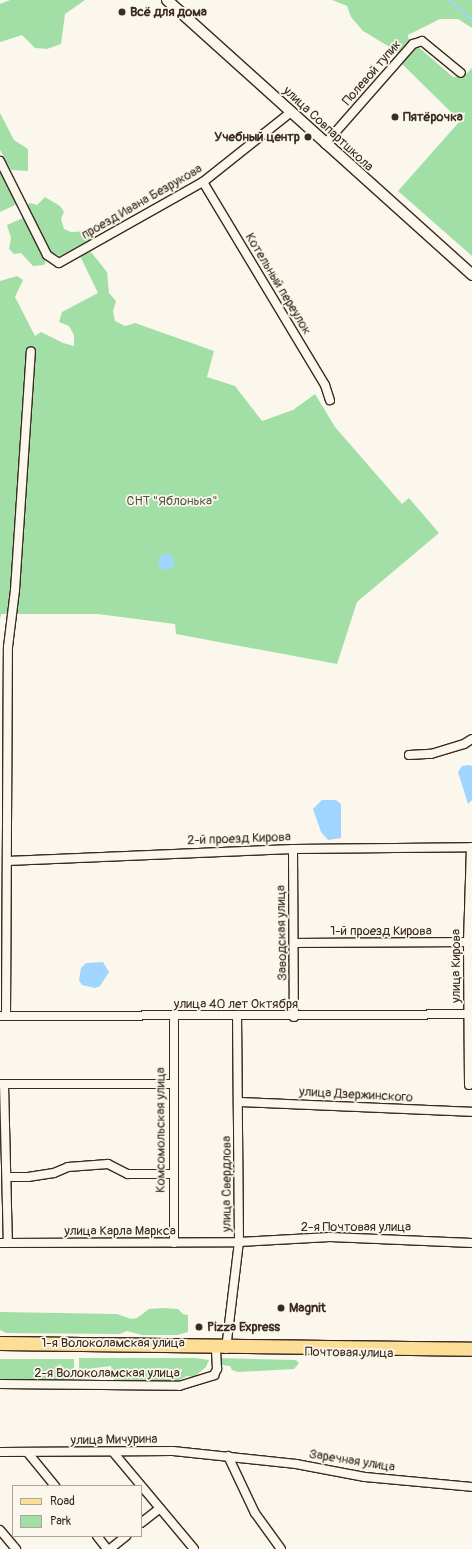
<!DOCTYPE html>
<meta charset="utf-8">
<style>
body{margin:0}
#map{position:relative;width:472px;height:1549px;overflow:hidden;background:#fbf7ec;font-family:Pangolin,sans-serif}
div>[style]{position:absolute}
.green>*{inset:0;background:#a1dfa7;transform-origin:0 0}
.water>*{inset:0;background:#a0d5ff}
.round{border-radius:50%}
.stream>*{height:2px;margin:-1px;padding:0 1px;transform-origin:1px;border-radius:1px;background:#a0d5ff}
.roads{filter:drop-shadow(1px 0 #3b2a1e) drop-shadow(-1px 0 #3b2a1e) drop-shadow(0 1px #3b2a1e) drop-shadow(0 -1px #3b2a1e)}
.minor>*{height:8px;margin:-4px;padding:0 4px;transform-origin:4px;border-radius:4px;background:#fbf7ec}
.tertiary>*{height:10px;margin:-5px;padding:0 5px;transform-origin:5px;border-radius:5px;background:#fbf7ec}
.primary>*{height:13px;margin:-6.5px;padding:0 6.5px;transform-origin:6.5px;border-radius:6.5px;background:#fdde96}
.dots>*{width:11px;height:11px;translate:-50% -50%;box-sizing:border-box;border:2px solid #fbf7ec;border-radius:50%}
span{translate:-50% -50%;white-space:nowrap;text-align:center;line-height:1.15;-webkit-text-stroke:3.5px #fbf7ec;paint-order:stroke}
.poi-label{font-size:13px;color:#3b2a1e;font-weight:700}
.left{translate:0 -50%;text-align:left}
.right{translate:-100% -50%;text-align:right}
.street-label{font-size:13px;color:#3b2a1e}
.park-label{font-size:13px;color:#545740}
.legend{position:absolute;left:12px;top:1485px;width:130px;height:52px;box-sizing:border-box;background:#fbf7ec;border:1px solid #aea59a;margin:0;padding:5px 7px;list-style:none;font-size:12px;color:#3b2a1e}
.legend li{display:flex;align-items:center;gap:8px;height:20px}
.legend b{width:20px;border:1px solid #aea59a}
</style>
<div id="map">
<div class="green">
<i style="clip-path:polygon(10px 0,85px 0,65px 14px,61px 44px,47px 49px,35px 48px,22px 35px,0 42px,0 4px)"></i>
<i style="clip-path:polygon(332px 0,472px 0,472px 28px,458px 19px,440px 19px,408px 35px,408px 38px,453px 77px,464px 76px,472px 68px,472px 256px,398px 191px,460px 121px,395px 57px,398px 52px,363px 31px,351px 17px,347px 6px)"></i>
<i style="clip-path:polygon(0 113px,14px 140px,28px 149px,28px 171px,11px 170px,0 150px)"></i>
<i style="clip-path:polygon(0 170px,17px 204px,0 212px)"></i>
<i style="clip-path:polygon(45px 197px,60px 206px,64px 212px,61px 219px,64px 229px,71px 232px,90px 231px,92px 233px,91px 239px,60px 256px,51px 252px,27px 205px,30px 203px,37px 205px)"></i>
<i style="clip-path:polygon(23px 218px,46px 262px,44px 265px,33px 266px,21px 253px,14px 254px,9px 249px,11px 238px,7px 225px)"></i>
<i style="clip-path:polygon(91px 252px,107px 272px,109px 293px,116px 301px,113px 311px,115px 321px,125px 326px,135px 323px,214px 351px,207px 377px,235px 386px,262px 421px,293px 410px,315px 394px,335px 427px,402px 504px,409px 498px,439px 533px,357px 602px,337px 664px,176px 634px,175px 624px,98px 614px,1px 614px,0 620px,0 281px,17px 276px,23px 280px,15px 297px,35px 336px,41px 332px,63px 343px,74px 346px,74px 335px,69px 326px,59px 322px,62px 312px,98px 293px,80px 256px)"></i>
<i style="clip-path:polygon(163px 1308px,178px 1309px,183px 1314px,188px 1315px,188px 1332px,177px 1335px,142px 1335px,127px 1331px,120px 1334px,6px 1333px,0 1330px,0 1312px,117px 1314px,131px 1319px,137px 1318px,149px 1309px)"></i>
<i style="clip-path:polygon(79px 1358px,195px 1358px,209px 1360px,206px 1367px,194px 1377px,187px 1376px,174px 1383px,164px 1384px,145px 1380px,114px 1380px,111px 1366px,79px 1370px)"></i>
<i style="clip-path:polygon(219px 1358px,296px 1360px,299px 1363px,294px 1369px,238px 1372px,232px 1370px,230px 1366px,221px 1365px)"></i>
<i style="left:0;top:1359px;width:74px;height:20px"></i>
</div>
<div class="water">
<i class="round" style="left:158px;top:554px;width:16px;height:16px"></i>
<i style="clip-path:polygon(469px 765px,472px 766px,472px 800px,468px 804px,458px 772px,462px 766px)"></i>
<i style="clip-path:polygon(322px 800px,336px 800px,341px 804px,341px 838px,328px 840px,321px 832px,313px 809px)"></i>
<i style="clip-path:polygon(103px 962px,109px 972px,100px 986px,95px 988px,82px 985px,79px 980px,81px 968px,86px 963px)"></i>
</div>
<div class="stream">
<i style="left:449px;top:0;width:30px;rotate:40deg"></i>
</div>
<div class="roads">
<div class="minor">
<i style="left:325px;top:144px;width:133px;rotate:-48.7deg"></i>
<i style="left:413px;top:44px;width:9px;rotate:-18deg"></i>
<i style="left:422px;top:41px;width:50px;rotate:39.4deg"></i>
<i style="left:0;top:161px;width:105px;rotate:63.4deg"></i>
<i style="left:47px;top:255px;width:14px;rotate:34deg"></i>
<i style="left:59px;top:263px;width:165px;rotate:-29.4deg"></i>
<i style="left:203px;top:182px;width:112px;rotate:-38.5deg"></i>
<i style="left:203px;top:182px;width:237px;rotate:59deg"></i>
<i style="left:325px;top:385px;width:16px;rotate:72deg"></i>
<i style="left:409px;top:755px;width:22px;rotate:-3deg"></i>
<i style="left:431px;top:754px;width:34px;rotate:-17deg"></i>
<i style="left:464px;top:744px;width:9px;rotate:-32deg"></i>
<i style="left:293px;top:849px;width:168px;rotate:89.7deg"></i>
<i style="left:7px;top:861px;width:286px;rotate:-2.4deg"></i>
<i style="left:293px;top:849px;width:179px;rotate:-0.6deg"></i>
<i style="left:294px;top:943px;width:174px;rotate:-0.3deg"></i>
<i style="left:0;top:1016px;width:472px;rotate:-0.2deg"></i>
<i style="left:6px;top:1016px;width:369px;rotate:-89.7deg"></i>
<i style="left:8px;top:647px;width:57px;rotate:-83deg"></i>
<i style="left:15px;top:590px;width:239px;rotate:-86.2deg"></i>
<i style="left:0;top:1084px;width:172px"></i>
<i style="left:4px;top:1084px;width:159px;rotate:88.6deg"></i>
<i style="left:469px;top:1085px;width:143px;rotate:-90.4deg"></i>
<i style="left:468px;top:942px;width:95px;rotate:-88.2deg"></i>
<i style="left:238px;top:1102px;width:234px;rotate:2.4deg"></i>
<i style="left:8px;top:1177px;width:20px"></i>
<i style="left:28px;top:1177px;width:26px;rotate:-9deg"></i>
<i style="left:54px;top:1173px;width:15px;rotate:-23deg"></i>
<i style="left:68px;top:1167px;width:40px;rotate:-4.3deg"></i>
<i style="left:108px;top:1164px;width:22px;rotate:27deg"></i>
<i style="left:128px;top:1174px;width:44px"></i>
<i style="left:0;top:1243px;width:239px;rotate:-0.2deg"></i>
<i style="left:239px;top:1242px;width:91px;rotate:-3.1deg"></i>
<i style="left:330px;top:1237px;width:142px;rotate:2.4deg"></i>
<i style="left:174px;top:1243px;width:227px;rotate:-90deg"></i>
<i style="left:226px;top:1349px;width:108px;rotate:-83.1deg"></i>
<i style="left:239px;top:1242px;width:227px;rotate:-90.5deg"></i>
<i style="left:0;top:1384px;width:179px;rotate:0.6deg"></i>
<i style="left:179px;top:1386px;width:37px;rotate:-17deg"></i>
<i style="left:214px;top:1375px;width:7px;rotate:-63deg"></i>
<i style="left:217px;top:1369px;width:17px;rotate:-93deg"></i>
<i style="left:0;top:1452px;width:173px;rotate:-0.3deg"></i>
<i style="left:173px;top:1451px;width:124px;rotate:6deg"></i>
<i style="left:296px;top:1464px;width:70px;rotate:10.7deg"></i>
<i style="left:365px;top:1477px;width:107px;rotate:5.3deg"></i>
<i style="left:113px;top:1452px;width:126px;rotate:50.1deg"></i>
<i style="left:28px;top:1453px;width:43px;rotate:50.7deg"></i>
<i style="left:228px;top:1456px;width:63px;rotate:64.7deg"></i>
<i style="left:255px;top:1513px;width:44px;rotate:54.2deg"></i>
<i style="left:141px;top:1523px;width:24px;rotate:-38deg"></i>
<i style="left:0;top:1530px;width:25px;rotate:50deg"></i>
<i style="left:97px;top:1536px;width:16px;rotate:52deg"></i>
<i style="left:110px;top:1549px;width:21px;rotate:-39deg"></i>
</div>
<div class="tertiary">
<i style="left:167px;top:0;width:411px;rotate:42deg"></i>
</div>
<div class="primary">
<i style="left:0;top:1343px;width:472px;rotate:0.7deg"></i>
</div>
</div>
<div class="dots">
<i style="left:122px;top:12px;background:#3b2a1e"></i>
<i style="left:395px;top:117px;background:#3b2a1e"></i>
<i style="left:308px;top:137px;background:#3b2a1e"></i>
<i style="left:281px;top:1308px;background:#3b2a1e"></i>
<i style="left:199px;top:1327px;background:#3b2a1e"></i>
</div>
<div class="poi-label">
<span class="left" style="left:130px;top:12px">Всё для дома</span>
<span class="left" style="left:403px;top:117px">Пятёрочка</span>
<span class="right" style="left:300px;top:137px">Учебный центр</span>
<span class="left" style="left:289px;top:1308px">Magnit</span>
<span class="left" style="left:207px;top:1327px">Pizza Express</span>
</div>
<div class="street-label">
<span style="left:372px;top:73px;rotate:-49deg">Полевой тупик</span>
<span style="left:328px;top:129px;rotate:43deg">улица Совпартшкола</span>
<span style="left:142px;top:202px;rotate:-30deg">проезд Ивана Безрукова</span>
<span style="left:278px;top:284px;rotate:59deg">Котельный переулок</span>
<span style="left:239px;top:839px;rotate:-2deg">2-й проезд Кирова</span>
<span style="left:381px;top:931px">1-й проезд Кирова</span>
<span style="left:282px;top:933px;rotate:-91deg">Заводская улица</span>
<span style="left:456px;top:966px;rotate:-90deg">улица Кирова</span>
<span style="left:236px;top:1004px">улица 40 лет Октября</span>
<span style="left:356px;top:1095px;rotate:3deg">улица Дзержинского</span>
<span style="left:161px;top:1130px;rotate:-90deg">Комсомольская улица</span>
<span style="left:227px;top:1184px;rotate:-90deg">улица Свердлова</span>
<span style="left:356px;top:1227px">2-я Почтовая улица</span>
<span style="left:120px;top:1231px">улица Карла Маркса</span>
<span style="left:113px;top:1343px">1-я Волоколамская улица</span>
<span style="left:349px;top:1353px;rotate:1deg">Почтовая улица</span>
<span style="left:107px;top:1373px">2-я Волоколамская улица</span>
<span style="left:114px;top:1440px;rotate:-1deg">улица Мичурина</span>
<span style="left:352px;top:1461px;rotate:9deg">Заречная улица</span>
</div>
<div class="park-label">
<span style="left:172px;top:501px">СНТ "Яблонька"</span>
</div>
<ul class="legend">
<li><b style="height:5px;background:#fdde96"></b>Road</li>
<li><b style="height:11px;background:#a1dfa7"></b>Park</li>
</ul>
</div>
